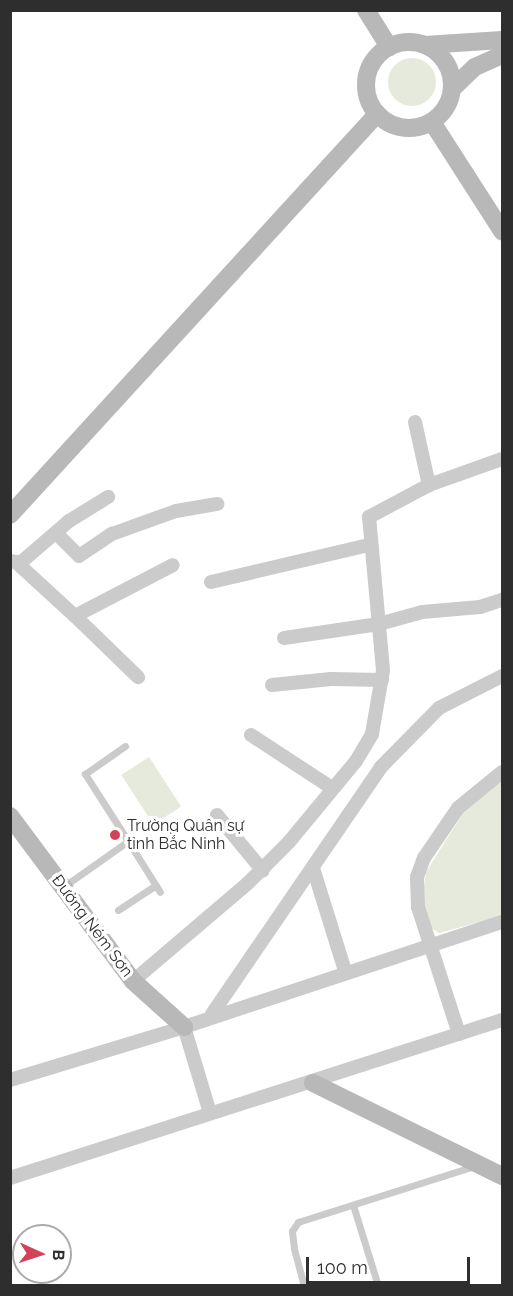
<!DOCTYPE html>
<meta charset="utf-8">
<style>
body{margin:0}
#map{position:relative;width:513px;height:1296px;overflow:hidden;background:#fff;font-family:Raleway,sans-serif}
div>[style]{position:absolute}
.green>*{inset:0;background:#e5eadd;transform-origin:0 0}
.round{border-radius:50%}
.lane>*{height:7px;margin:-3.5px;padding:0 3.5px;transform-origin:3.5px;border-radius:3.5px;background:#cbcbcb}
.street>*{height:14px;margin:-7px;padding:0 7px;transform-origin:7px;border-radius:7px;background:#cbcbcb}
.secondary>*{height:18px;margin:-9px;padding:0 9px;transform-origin:9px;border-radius:9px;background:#b8b8b8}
.secondary>.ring{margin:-9px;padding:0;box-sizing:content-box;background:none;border:18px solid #b8b8b8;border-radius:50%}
.dots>*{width:16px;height:16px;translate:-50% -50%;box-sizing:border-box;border:3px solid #fff;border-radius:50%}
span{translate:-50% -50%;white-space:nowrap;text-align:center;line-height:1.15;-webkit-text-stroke:6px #fff;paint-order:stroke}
.poi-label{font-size:16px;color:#2e2e2e}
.left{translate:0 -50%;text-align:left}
.street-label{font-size:16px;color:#2e2e2e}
.frame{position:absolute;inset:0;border:12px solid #2e2e2e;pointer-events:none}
.north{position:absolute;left:12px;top:1224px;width:60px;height:60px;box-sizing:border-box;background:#fff;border:2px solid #ababab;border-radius:50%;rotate:93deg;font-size:16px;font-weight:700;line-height:24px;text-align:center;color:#2e2e2e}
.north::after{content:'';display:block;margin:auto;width:21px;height:27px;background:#d34256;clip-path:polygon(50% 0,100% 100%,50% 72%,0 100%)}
.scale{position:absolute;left:306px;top:1257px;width:164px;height:27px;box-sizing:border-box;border:3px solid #2e2e2e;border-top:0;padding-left:8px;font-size:18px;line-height:21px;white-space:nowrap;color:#2e2e2e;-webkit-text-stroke:4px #fff;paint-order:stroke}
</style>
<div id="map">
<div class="green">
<i class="round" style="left:388px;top:58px;width:48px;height:48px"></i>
<i style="left:149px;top:757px;width:59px;height:33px;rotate:57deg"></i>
<i style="clip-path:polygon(502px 779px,502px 916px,439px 933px,431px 928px,422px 902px,426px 872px,463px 813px)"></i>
</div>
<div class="lane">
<i style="left:128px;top:841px;width:60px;rotate:57.9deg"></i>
<i style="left:63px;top:887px;width:80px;rotate:-35.3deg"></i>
<i style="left:128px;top:841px;width:80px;rotate:-122.7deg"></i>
<i style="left:85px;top:774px;width:49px;rotate:-35deg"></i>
<i style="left:118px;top:910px;width:45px;rotate:-33.3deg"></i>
<i style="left:353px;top:1205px;width:85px;rotate:72.8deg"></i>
<i style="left:304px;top:1286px;width:39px;rotate:-105deg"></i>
<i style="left:294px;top:1248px;width:17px;rotate:-97deg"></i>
<i style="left:292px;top:1231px;width:11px;rotate:-56deg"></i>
<i style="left:298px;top:1222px;width:186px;rotate:-17.6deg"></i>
</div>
<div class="street">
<i style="left:415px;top:422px;width:65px;rotate:77.5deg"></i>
<i style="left:57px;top:534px;width:31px;rotate:45deg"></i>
<i style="left:79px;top:556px;width:40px;rotate:-34deg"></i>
<i style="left:112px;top:534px;width:68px;rotate:-19.8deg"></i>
<i style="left:176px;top:511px;width:42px;rotate:-9.7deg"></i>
<i style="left:10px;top:561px;width:6px;rotate:9deg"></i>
<i style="left:16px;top:562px;width:80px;rotate:42.5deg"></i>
<i style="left:75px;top:616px;width:110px;rotate:-27.5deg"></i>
<i style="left:19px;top:564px;width:66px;rotate:-40.7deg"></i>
<i style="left:69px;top:521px;width:46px;rotate:-31.6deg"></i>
<i style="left:211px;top:582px;width:162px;rotate:-13.2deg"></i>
<i style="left:75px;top:616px;width:88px;rotate:44.1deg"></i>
<i style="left:284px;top:638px;width:96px;rotate:-8.4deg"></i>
<i style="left:379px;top:624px;width:45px;rotate:-15.6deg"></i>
<i style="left:422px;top:612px;width:58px;rotate:-4.9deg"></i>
<i style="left:480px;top:607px;width:23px;rotate:-18deg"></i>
<i style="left:272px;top:685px;width:59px;rotate:-5.8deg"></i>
<i style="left:331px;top:679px;width:51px;rotate:1.1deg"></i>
<i style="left:251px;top:735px;width:97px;rotate:33.2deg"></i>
<i style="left:217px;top:815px;width:72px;rotate:50.6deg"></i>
<i style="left:313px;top:868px;width:108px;rotate:72.7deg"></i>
<i style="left:133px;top:981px;width:151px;rotate:-40.4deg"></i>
<i style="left:248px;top:883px;width:58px;rotate:-45deg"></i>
<i style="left:289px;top:842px;width:105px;rotate:-50.4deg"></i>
<i style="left:356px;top:761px;width:31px;rotate:-59deg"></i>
<i style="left:372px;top:734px;width:65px;rotate:-80.2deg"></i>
<i style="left:383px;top:670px;width:154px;rotate:-95.2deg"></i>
<i style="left:369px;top:517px;width:68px;rotate:-28.1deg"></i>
<i style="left:429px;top:485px;width:77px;rotate:-19.6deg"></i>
<i style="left:212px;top:1014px;width:299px;rotate:-55.6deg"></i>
<i style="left:381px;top:767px;width:83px;rotate:-45.5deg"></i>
<i style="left:439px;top:708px;width:71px;rotate:-26.9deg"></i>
<i style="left:459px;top:1034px;width:133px;rotate:-107.9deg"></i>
<i style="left:418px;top:907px;width:30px;rotate:-92deg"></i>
<i style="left:417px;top:877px;width:20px;rotate:-70deg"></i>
<i style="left:424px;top:858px;width:60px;rotate:-55.8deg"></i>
<i style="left:458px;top:808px;width:57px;rotate:-39.3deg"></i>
<i style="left:10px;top:1080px;width:182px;rotate:-16.9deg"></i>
<i style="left:210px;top:1113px;width:90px;rotate:-106.8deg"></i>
<i style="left:184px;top:1027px;width:335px;rotate:-18.3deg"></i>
<i style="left:10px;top:1178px;width:517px;rotate:-17.8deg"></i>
</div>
<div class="secondary">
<i style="left:366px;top:10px;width:44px;rotate:58.1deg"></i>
<i class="ring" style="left:366px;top:42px;width:68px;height:68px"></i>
<i style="left:425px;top:45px;width:77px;rotate:-3.7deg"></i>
<i style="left:452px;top:89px;width:32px;rotate:-44deg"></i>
<i style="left:475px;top:67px;width:30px;rotate:-24deg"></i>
<i style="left:432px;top:122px;width:130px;rotate:57.3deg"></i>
<i style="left:10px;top:515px;width:544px;rotate:-47.53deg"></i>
<i style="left:10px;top:816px;width:206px;rotate:53.3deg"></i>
<i style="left:133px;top:981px;width:69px;rotate:42deg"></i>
<i style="left:313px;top:1083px;width:211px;rotate:26.2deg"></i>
</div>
<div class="dots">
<i style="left:115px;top:835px;background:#d34256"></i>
</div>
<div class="poi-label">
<span class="left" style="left:127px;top:835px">Trường Quân sự<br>tỉnh Bắc Ninh</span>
</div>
<div class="street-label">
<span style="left:92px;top:926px;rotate:53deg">Đường Ném Sơn</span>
</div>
<div class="frame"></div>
<div class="north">B</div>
<div class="scale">100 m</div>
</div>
